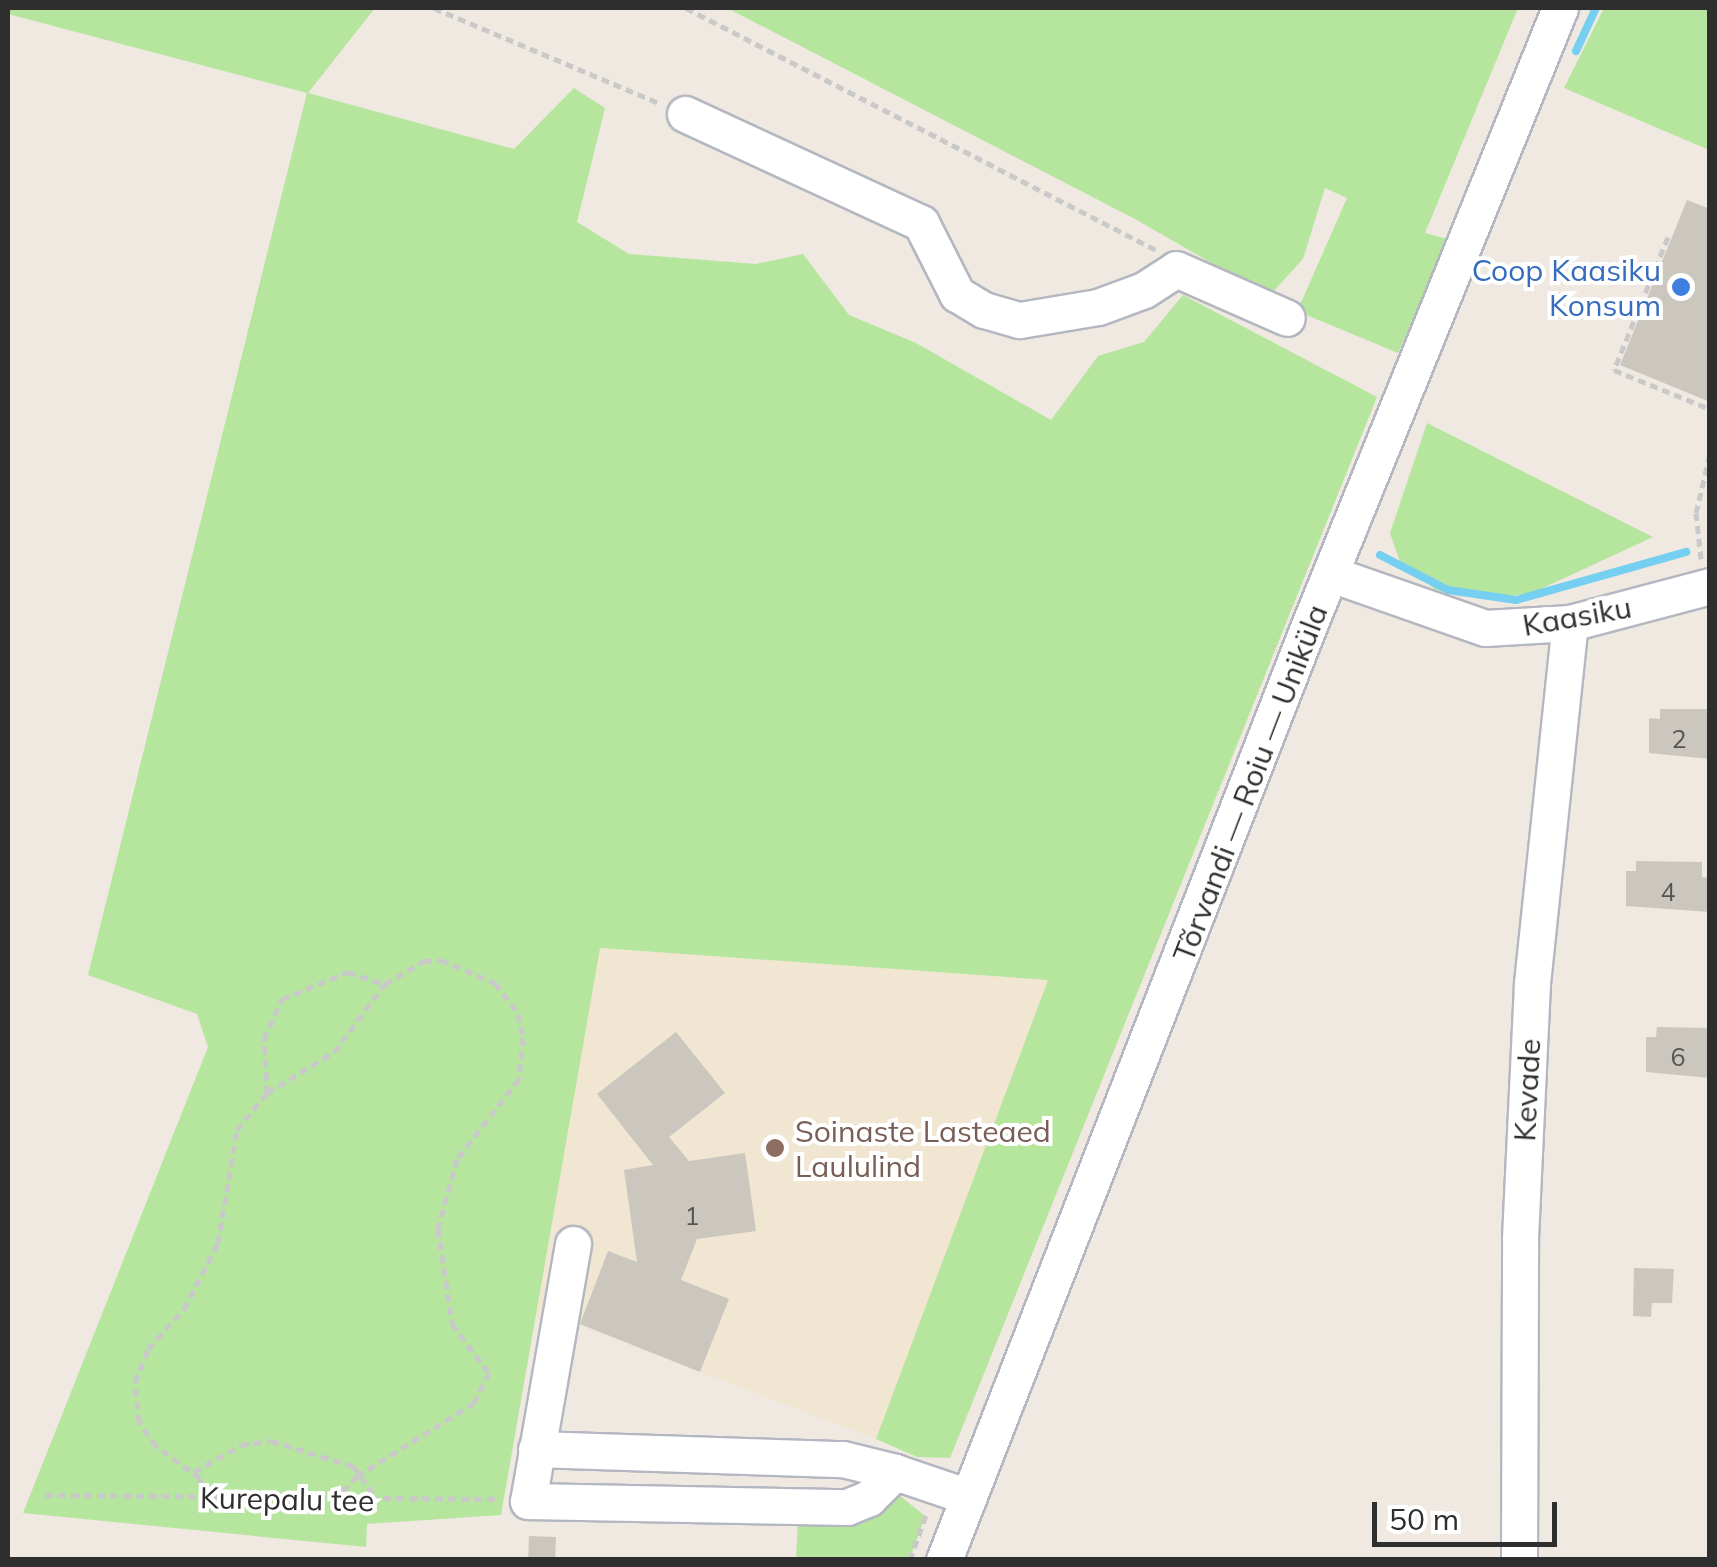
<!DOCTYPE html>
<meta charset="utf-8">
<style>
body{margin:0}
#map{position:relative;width:1717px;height:1567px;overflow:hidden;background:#efe9e1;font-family:Mulish,sans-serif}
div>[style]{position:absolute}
.education>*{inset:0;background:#f0e6d1}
.green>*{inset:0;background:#b6e59e}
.stream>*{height:8px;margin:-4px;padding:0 4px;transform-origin:4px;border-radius:4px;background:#75cff0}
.building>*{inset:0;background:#cbc7bf;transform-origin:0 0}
.path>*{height:5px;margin-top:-2.5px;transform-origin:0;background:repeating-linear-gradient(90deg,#c9c9c9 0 8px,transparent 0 13px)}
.roads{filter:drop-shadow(2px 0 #b4b7c1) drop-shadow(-2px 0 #b4b7c1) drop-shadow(0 2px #b4b7c1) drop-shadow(0 -2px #b4b7c1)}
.minor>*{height:35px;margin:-17.5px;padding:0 17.5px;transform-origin:17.5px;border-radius:17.5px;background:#fff}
.dots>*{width:28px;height:28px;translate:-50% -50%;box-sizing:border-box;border:5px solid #fff;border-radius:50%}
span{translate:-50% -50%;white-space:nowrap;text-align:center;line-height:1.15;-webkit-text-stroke:8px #fff;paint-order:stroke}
.number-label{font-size:25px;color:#555452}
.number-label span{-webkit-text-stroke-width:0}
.shop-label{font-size:30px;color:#366cbe}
.right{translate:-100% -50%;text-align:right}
.street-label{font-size:30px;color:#2e2e2e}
.education-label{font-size:30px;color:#785e54}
.left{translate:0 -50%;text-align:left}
.frame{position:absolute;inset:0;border:10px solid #2e2e2e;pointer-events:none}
.scale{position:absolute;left:1372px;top:1502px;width:185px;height:45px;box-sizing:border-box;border:5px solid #2e2e2e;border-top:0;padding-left:12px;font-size:30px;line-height:35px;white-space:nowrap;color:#2e2e2e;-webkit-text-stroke:8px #fff;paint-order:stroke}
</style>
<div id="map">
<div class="education">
<i style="clip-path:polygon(599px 948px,1048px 980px,876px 1439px,578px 1325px,536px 1317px)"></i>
</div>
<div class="green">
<i style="clip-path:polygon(8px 8px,375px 8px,308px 93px,514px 149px,574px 88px,605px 108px,577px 222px,629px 254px,756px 264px,803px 254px,849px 315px,916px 343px,1051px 420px,1098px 356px,1144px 342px,1183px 295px,1377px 397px,950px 1458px,917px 1457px,876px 1439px,1048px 980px,600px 948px,501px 1515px,367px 1524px,366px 1547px,23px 1513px,208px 1047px,197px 1014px,88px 975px,307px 93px,8px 14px)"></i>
<i style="clip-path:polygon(727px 8px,1518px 8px,1425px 233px,1448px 239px,1398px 353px,1304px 314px,1300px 305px,1347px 198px,1325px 188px,1303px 259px,1269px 296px,1135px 219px)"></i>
<i style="clip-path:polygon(1604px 8px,1709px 8px,1709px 150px,1564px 88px)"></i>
<i style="clip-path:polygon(1427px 423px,1653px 537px,1530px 594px,1481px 598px,1436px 590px,1400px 562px,1390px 533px)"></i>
<i style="clip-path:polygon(894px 1491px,925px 1516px,910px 1559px,796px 1560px,798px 1519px)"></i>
</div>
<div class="stream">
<i style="left:1576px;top:51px;width:47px;rotate:-65.1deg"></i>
<i style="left:1380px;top:555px;width:76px;rotate:27.2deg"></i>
<i style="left:1448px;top:590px;width:69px;rotate:8.4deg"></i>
<i style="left:1516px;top:600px;width:177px;rotate:-15.8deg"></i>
</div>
<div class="building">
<i style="clip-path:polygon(1687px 200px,1710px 209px,1710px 402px,1620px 365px)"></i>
<i style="clip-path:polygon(1660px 709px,1710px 709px,1710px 759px,1649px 753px,1649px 718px,1660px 719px)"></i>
<i style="clip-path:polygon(1636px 861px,1702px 862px,1702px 877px,1710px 878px,1710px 912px,1626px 906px,1626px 871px,1636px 871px)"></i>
<i style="clip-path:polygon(1657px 1027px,1710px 1028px,1710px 1078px,1646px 1072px,1646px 1037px,1656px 1037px)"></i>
<i style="clip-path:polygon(676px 1032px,725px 1093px,669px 1137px,689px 1161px,745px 1153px,756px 1231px,697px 1239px,681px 1280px,729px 1299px,700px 1372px,580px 1324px,608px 1251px,637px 1262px,624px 1170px,653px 1165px,597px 1094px)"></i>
<i style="clip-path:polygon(1634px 1268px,1674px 1269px,1672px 1303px,1652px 1303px,1651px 1317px,1633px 1316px)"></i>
<i style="left:529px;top:1536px;width:27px;height:24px;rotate:2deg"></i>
</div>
<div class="path">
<i style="left:434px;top:8px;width:246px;rotate:22.9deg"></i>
<i style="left:686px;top:8px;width:529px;rotate:27.24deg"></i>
<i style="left:1668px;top:237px;width:144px;rotate:112.1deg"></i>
<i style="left:1614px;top:370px;width:104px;rotate:22.1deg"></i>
<i style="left:1701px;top:559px;width:46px;rotate:-96.2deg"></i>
<i style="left:1696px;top:513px;width:61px;rotate:-76.7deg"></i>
<i style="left:267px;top:1093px;width:54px;rotate:-93.2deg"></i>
<i style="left:264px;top:1039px;width:44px;rotate:-65.8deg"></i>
<i style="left:282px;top:999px;width:71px;rotate:-22.2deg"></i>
<i style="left:348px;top:972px;width:39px;rotate:18deg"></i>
<i style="left:194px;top:1472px;width:54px;rotate:-29.9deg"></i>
<i style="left:241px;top:1445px;width:30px;rotate:-8deg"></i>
<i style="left:271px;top:1441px;width:86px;rotate:17deg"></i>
<i style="left:353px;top:1466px;width:43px;rotate:54.5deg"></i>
<i style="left:45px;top:1495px;width:455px;rotate:0.5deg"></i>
<i style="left:203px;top:1498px;width:20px;rotate:-99deg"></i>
<i style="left:200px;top:1478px;width:54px;rotate:-144deg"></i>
<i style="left:156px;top:1446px;width:29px;rotate:-125deg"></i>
<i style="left:139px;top:1422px;width:40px;rotate:-95.7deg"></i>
<i style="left:135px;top:1382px;width:35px;rotate:-68deg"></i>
<i style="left:148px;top:1349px;width:54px;rotate:-48deg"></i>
<i style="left:184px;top:1309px;width:74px;rotate:-62.7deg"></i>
<i style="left:218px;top:1243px;width:115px;rotate:-80.5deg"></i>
<i style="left:237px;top:1130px;width:48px;rotate:-51deg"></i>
<i style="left:267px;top:1093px;width:79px;rotate:-31.5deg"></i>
<i style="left:334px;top:1052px;width:85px;rotate:-53.1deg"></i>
<i style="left:385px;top:984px;width:45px;rotate:-30.5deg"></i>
<i style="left:424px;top:961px;width:17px;rotate:-3deg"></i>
<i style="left:441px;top:960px;width:59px;rotate:23.1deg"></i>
<i style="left:495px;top:983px;width:39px;rotate:53deg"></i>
<i style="left:518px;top:1014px;width:25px;rotate:78deg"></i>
<i style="left:523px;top:1038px;width:41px;rotate:95.6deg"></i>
<i style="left:519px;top:1079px;width:101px;rotate:127.8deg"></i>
<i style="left:457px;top:1159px;width:73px;rotate:105.2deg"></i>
<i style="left:438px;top:1229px;width:96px;rotate:81.6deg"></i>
<i style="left:452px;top:1324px;width:61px;rotate:52.9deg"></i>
<i style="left:489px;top:1373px;width:34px;rotate:117deg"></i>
<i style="left:474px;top:1403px;width:138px;rotate:148deg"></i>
<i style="left:357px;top:1476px;width:33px;rotate:133deg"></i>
<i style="left:910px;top:1560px;width:51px;rotate:-70.5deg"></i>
</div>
<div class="roads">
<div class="minor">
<i style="left:685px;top:114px;width:260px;rotate:24.8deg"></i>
<i style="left:921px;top:223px;width:80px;rotate:63.1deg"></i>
<i style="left:957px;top:294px;width:31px;rotate:31deg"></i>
<i style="left:984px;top:310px;width:37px;rotate:16deg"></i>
<i style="left:1020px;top:320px;width:79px;rotate:-9.5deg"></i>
<i style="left:1098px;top:307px;width:49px;rotate:-20.3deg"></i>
<i style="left:1144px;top:290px;width:38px;rotate:-33deg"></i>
<i style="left:1176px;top:269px;width:121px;rotate:23.8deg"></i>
<i style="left:1331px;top:574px;width:163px;rotate:19.3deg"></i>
<i style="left:1485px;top:628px;width:85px;rotate:-3.4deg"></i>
<i style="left:1570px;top:623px;width:145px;rotate:-14.8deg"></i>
<i style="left:573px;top:1244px;width:261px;rotate:99.9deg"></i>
<i style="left:528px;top:1501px;width:319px;rotate:1.1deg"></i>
<i style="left:847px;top:1507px;width:24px;rotate:-22deg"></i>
<i style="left:869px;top:1498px;width:37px;rotate:-45deg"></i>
<i style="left:895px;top:1472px;width:78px;rotate:18.7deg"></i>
<i style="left:536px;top:1449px;width:307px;rotate:1.9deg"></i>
<i style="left:843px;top:1459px;width:54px;rotate:14deg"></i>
<i style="left:944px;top:1560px;width:1001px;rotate:-68.67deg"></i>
<i style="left:1308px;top:628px;width:669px;rotate:-67.88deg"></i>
<i style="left:1519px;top:1560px;width:322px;rotate:-89.8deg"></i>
<i style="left:1520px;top:1238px;width:255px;rotate:-87.3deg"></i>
<i style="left:1532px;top:983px;width:362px;rotate:-84deg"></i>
</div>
</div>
<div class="dots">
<i style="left:1681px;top:287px;background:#3f7fe0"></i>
<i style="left:775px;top:1148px;background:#8d6e63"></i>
</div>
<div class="number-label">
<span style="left:1679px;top:739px">2</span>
<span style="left:1668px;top:892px">4</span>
<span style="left:1678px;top:1057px">6</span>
<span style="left:692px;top:1216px">1</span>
</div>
<div class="shop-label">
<span class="right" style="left:1661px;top:287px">Coop Kaasiku<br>Konsum</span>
</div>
<div class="street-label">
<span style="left:1577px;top:616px;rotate:-10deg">Kaasiku</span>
<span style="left:1250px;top:783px;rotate:-69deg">Tõrvandi — Roiu — Uniküla</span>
<span style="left:1527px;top:1090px;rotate:-87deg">Kevade</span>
<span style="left:287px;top:1499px;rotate:1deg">Kurepalu tee</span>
</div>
<div class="education-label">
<span class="left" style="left:795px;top:1148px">Soinaste Lasteaed<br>Laululind</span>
</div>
<div class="frame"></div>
<div class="scale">50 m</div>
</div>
